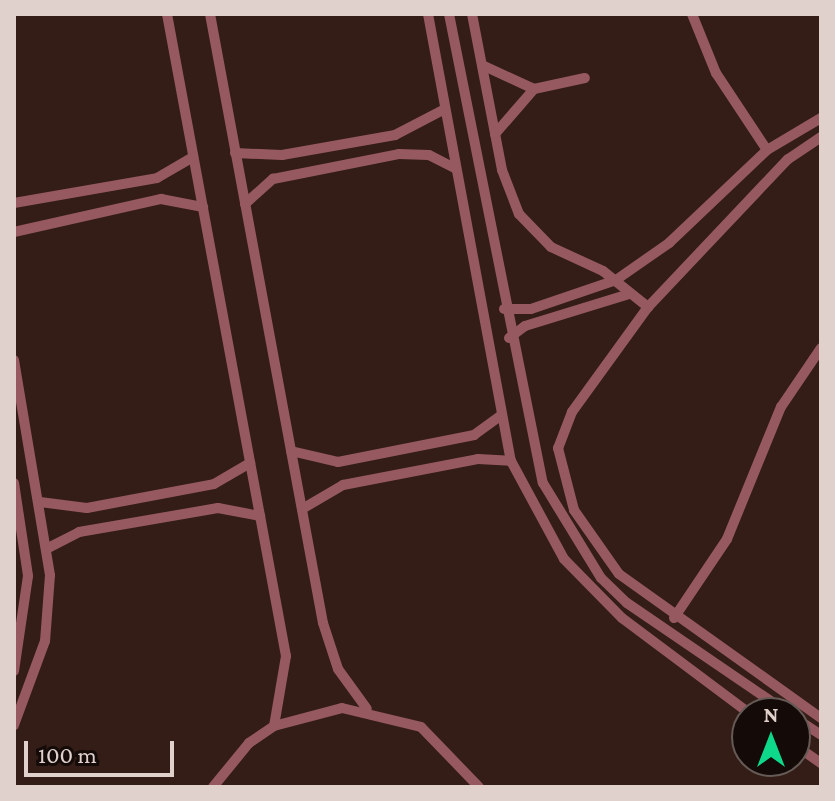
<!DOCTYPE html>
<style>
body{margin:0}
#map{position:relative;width:835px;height:801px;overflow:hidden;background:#331d16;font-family:"Crimson Pro",serif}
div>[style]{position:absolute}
.minor>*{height:10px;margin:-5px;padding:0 5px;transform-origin:5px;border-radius:5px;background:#975960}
span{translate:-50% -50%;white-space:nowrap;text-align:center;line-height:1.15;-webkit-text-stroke:6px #140a07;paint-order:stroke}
.frame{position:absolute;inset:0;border:16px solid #e0d1cc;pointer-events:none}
.north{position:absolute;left:731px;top:697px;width:80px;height:80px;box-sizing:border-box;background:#140a07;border:2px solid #665a56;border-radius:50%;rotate:0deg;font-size:22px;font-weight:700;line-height:32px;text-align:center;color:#e0d1cc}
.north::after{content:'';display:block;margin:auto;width:28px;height:36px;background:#0ed98a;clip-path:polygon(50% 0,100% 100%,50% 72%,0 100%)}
.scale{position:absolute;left:24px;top:741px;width:150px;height:36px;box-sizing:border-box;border:4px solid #e0d1cc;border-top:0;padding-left:10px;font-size:24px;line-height:28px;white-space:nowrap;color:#e0d1cc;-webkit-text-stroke:6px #140a07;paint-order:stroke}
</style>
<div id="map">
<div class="minor">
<i style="left:167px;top:14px;width:653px;rotate:79.5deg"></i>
<i style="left:286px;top:656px;width:71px;rotate:99.7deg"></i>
<i style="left:210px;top:14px;width:619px;rotate:79.49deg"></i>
<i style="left:323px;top:623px;width:48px;rotate:71.9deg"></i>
<i style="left:338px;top:669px;width:49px;rotate:54.1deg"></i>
<i style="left:428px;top:14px;width:455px;rotate:79.5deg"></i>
<i style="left:511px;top:461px;width:111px;rotate:61.6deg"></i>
<i style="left:564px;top:559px;width:83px;rotate:45.5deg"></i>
<i style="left:622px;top:618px;width:159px;rotate:36.8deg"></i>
<i style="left:449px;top:14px;width:478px;rotate:78.7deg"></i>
<i style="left:543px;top:483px;width:111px;rotate:58.6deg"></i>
<i style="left:601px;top:578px;width:36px;rotate:44deg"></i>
<i style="left:627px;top:603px;width:195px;rotate:34.3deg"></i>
<i style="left:472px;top:14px;width:159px;rotate:79.1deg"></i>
<i style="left:502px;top:170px;width:47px;rotate:68.9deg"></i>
<i style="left:519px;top:214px;width:46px;rotate:45.9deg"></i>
<i style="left:551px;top:247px;width:57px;rotate:24.8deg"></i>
<i style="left:603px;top:271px;width:58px;rotate:38.7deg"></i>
<i style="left:692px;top:14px;width:64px;rotate:67.9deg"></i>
<i style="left:716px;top:73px;width:92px;rotate:56.5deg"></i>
<i style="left:482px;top:65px;width:57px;rotate:24.8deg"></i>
<i style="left:534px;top:89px;width:52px;rotate:-12.2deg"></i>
<i style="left:495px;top:134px;width:60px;rotate:-49.1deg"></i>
<i style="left:821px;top:137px;width:40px;rotate:146deg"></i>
<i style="left:788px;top:159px;width:204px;rotate:133.4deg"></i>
<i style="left:648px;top:307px;width:130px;rotate:125.9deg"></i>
<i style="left:572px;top:412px;width:39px;rotate:111deg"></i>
<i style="left:558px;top:448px;width:64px;rotate:75.5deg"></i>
<i style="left:574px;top:510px;width:78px;rotate:54.9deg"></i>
<i style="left:619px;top:574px;width:248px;rotate:35.5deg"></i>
<i style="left:235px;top:153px;width:47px;rotate:2.4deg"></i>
<i style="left:282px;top:155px;width:115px;rotate:-10deg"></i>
<i style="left:395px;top:135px;width:56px;rotate:-27.5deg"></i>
<i style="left:14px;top:203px;width:145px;rotate:-9.9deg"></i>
<i style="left:157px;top:178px;width:42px;rotate:-30.3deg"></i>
<i style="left:245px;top:204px;width:38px;rotate:-42deg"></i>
<i style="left:273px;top:179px;width:128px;rotate:-11.2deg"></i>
<i style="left:399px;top:154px;width:30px;rotate:2deg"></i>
<i style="left:429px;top:155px;width:30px;rotate:27deg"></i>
<i style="left:14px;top:232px;width:151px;rotate:-12.7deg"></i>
<i style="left:161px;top:199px;width:43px;rotate:10.8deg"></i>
<i style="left:504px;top:309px;width:27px"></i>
<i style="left:531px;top:309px;width:90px;rotate:-18.8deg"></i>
<i style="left:616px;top:280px;width:65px;rotate:-34.9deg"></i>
<i style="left:669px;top:243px;width:135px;rotate:-43.5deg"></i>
<i style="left:767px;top:150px;width:63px;rotate:-30.7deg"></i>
<i style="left:509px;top:338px;width:20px;rotate:-37deg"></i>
<i style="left:525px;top:326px;width:109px;rotate:-17.1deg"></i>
<i style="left:14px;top:360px;width:218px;rotate:80.5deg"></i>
<i style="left:50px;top:575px;width:66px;rotate:94.3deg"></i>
<i style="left:45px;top:641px;width:90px;rotate:110.3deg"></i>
<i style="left:291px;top:451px;width:48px;rotate:13.2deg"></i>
<i style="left:338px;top:462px;width:139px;rotate:-11.2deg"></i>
<i style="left:474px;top:435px;width:34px;rotate:-36deg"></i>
<i style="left:14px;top:483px;width:94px;rotate:81.4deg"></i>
<i style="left:28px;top:576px;width:96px;rotate:98.4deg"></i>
<i style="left:40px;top:502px;width:47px;rotate:7.3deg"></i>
<i style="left:87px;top:508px;width:129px;rotate:-10.7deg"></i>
<i style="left:214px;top:484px;width:42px;rotate:-30.3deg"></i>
<i style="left:302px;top:509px;width:48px;rotate:-30.3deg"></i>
<i style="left:343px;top:485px;width:137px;rotate:-10.9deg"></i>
<i style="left:478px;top:459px;width:33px;rotate:3deg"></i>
<i style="left:48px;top:548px;width:35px;rotate:-27deg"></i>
<i style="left:79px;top:532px;width:141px;rotate:-9.8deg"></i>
<i style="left:218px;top:508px;width:43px;rotate:10.8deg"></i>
<i style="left:674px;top:618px;width:95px;rotate:-56.1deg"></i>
<i style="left:727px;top:539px;width:143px;rotate:-67.8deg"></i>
<i style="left:781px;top:407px;width:71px;rotate:-55.9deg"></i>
<i style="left:795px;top:718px;width:31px;rotate:33deg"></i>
<i style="left:795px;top:745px;width:32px;rotate:35deg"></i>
<i style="left:213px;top:787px;width:57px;rotate:-50.7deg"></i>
<i style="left:249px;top:743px;width:30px;rotate:-34deg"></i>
<i style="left:274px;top:726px;width:70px;rotate:-14.8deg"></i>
<i style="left:342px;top:708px;width:81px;rotate:13.5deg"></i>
<i style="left:421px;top:727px;width:83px;rotate:46deg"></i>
</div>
<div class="frame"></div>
<div class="north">N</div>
<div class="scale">100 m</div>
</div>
